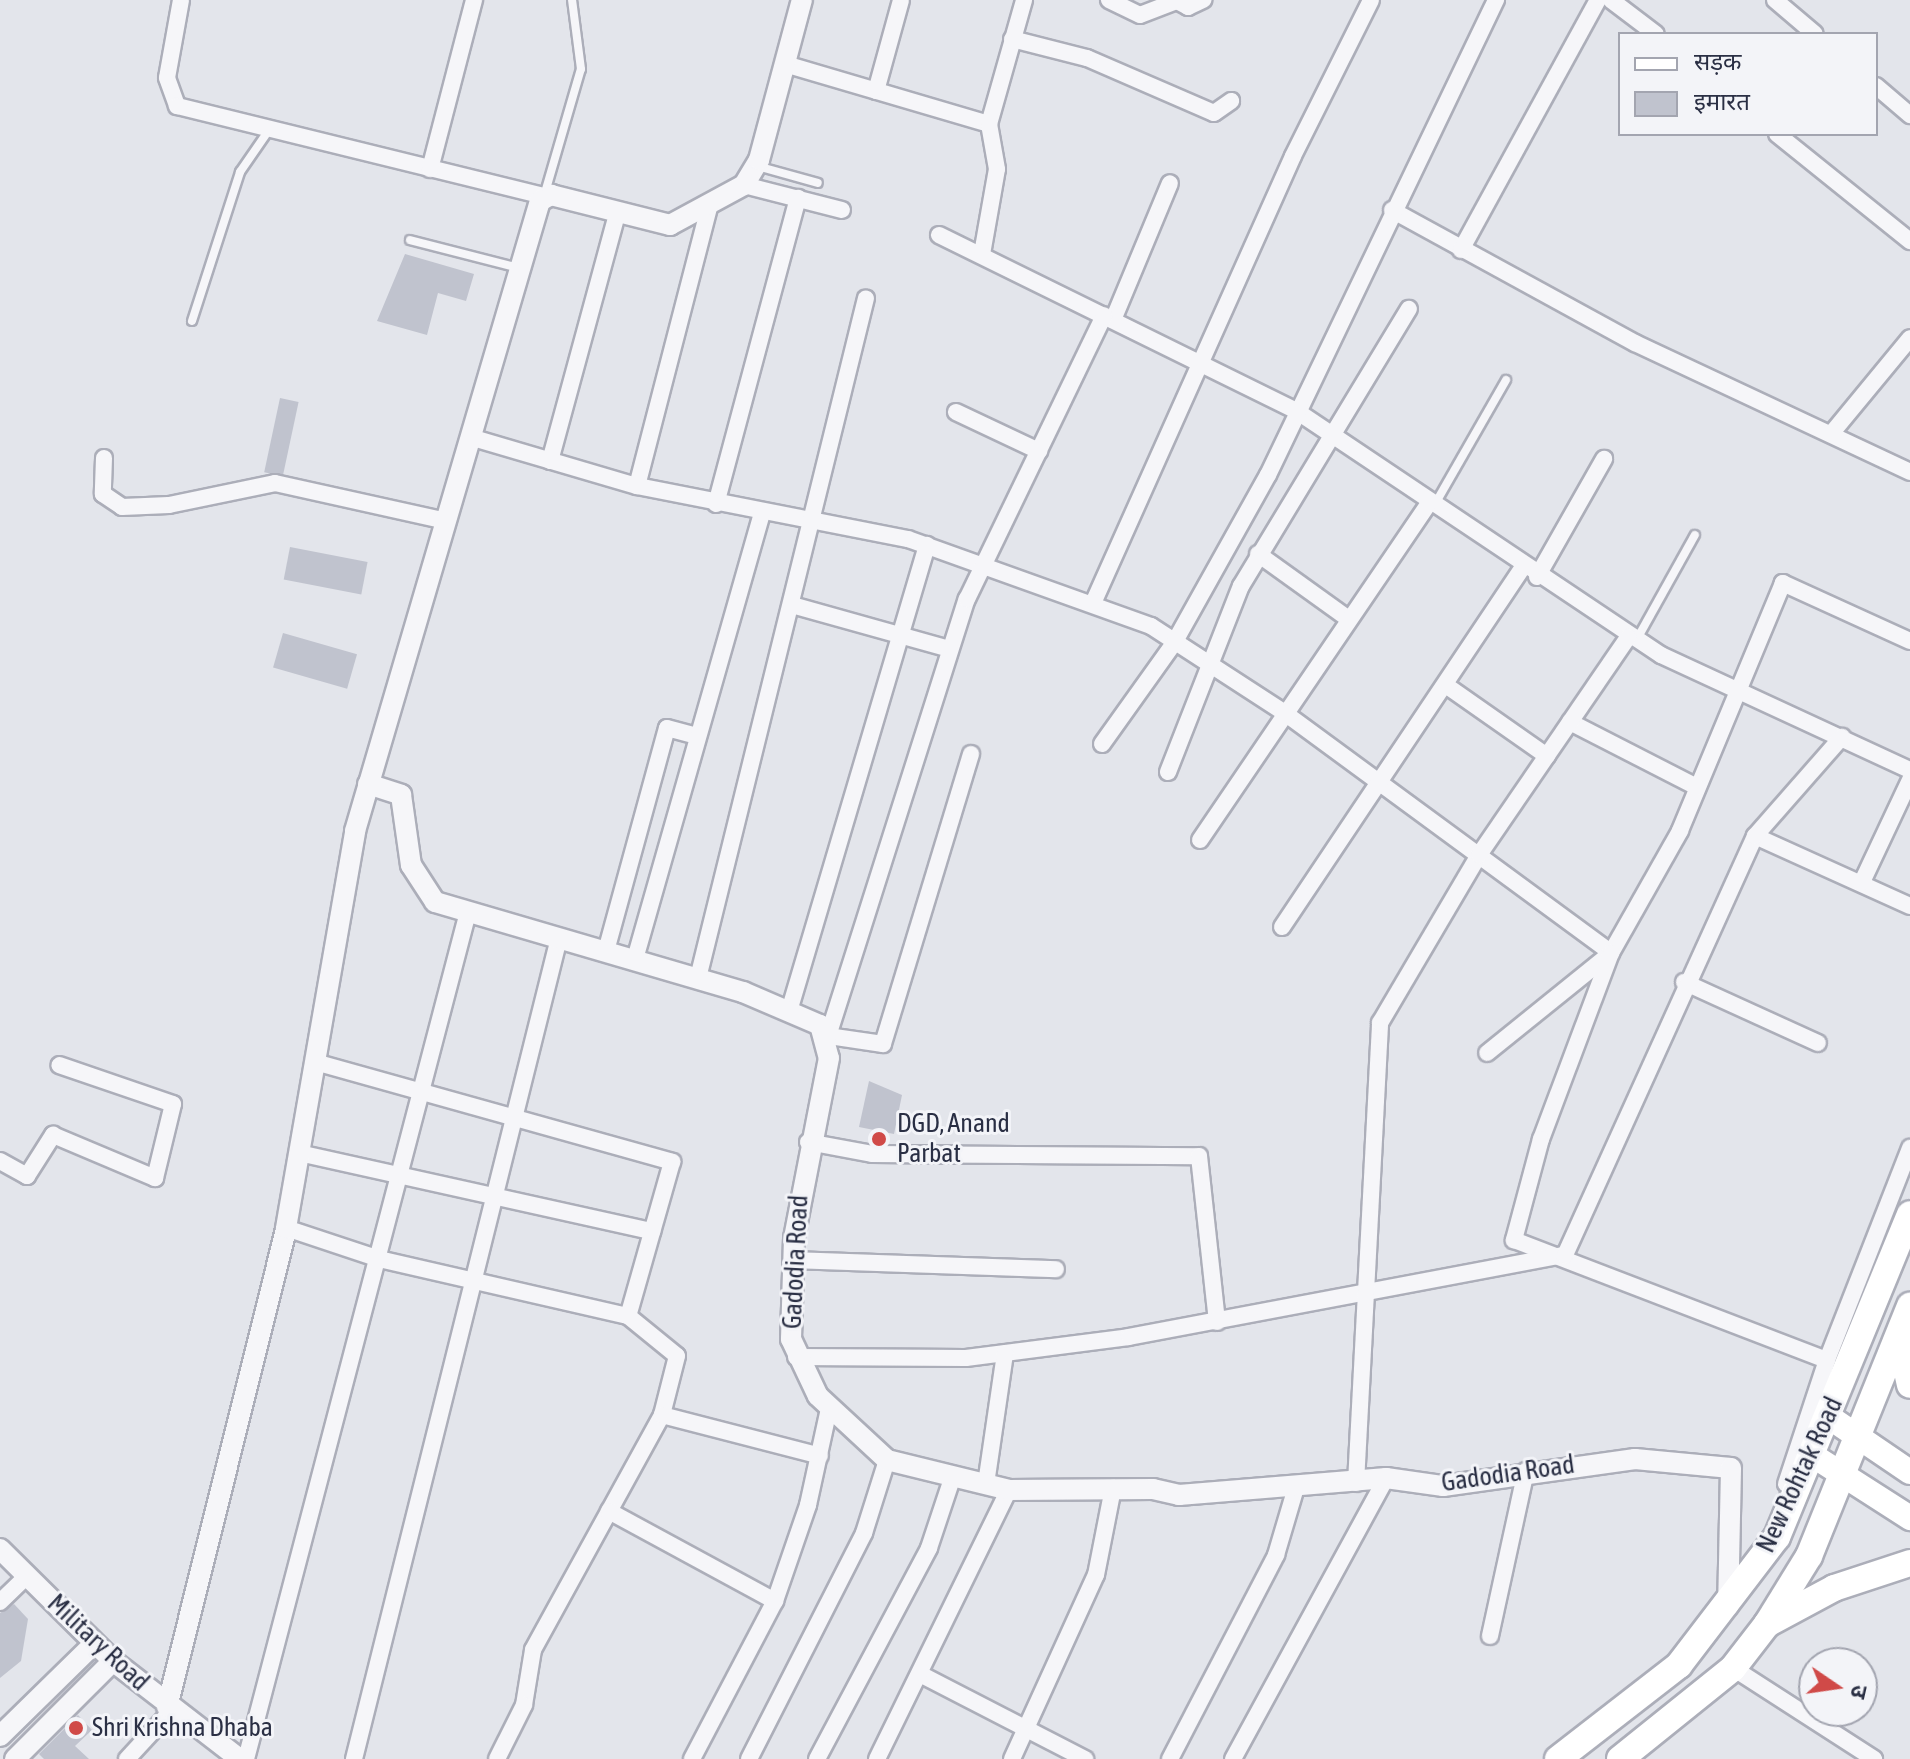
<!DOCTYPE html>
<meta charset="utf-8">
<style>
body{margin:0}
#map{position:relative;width:1910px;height:1759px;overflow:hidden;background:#e3e5eb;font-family:"Asap Condensed","Noto Sans Devanagari",sans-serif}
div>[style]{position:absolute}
.building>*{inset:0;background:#c0c3ce;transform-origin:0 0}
.roads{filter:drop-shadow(2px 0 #acaeb9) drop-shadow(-2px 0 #acaeb9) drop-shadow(0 2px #acaeb9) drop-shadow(0 -2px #acaeb9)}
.service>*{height:8px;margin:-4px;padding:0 4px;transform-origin:4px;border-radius:4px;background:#f6f6f9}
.minor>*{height:16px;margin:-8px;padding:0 8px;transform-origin:8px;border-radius:8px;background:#f6f6f9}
.tertiary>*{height:20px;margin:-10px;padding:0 10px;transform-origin:10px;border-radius:10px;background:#f6f6f9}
.secondary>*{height:24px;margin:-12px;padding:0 12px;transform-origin:12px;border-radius:12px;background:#fff}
.primary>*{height:26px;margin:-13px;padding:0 13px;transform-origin:13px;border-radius:13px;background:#fff}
.dots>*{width:22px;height:22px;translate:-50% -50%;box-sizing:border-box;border:4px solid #f3f4f8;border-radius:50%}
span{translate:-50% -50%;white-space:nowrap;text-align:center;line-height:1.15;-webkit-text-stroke:6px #f3f4f8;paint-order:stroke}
.poi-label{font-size:26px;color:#2a2f44}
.left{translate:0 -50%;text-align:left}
.street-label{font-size:26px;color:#2a2f44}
.legend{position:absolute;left:1618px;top:32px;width:260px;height:104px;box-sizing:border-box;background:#f3f4f8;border:2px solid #a3a5b0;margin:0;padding:10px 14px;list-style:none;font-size:24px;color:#2a2f44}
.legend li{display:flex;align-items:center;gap:16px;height:40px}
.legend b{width:40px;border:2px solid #a3a5b0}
.north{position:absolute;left:1798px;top:1647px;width:80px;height:80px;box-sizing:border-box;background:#f3f4f8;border:2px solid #a3a5b0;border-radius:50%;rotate:103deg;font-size:22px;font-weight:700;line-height:32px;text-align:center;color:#2a2f44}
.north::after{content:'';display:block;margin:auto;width:28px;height:36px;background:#d04a48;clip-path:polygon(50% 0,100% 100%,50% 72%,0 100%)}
</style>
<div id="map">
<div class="building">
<i style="clip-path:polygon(405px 254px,474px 274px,466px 301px,438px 293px,427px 335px,377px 321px)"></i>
<i style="left:280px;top:398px;width:19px;height:76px;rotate:12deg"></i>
<i style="left:290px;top:547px;width:79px;height:33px;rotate:11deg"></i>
<i style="left:283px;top:633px;width:77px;height:36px;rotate:16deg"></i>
<i style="clip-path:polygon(869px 1081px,902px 1095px,894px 1134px,859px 1127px)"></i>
<i style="clip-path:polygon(14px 1604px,28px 1619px,21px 1661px,0 1678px,0 1613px)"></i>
<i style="clip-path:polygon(78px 1715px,92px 1730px,75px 1746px,89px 1759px,44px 1759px,39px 1754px)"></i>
</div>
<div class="roads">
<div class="service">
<i style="left:757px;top:166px;width:63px;rotate:15.6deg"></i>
<i style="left:544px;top:196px;width:132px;rotate:-73.8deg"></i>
<i style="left:581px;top:69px;width:70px;rotate:-97.4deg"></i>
<i style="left:410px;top:240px;width:113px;rotate:14.4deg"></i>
<i style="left:192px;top:321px;width:157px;rotate:-72.1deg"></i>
<i style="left:240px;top:172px;width:51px;rotate:-55.4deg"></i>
<i style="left:1435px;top:504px;width:143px;rotate:-60.2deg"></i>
<i style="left:1637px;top:639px;width:119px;rotate:-60.9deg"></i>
</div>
<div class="minor">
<i style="left:181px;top:0;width:79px;rotate:100.2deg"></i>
<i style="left:167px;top:78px;width:30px;rotate:70deg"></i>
<i style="left:177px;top:106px;width:378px;rotate:13.8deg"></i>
<i style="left:1109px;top:0;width:34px;rotate:26deg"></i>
<i style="left:1140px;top:15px;width:39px;rotate:-21deg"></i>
<i style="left:1175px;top:0;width:15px;rotate:28deg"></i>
<i style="left:1188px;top:7px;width:17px;rotate:-25deg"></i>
<i style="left:1611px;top:0;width:56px;rotate:37.1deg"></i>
<i style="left:1775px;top:0;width:52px;rotate:40.4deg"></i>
<i style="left:1012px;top:39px;width:77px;rotate:14.2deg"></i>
<i style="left:1087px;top:58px;width:138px;rotate:23.4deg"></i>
<i style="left:1214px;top:113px;width:21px;rotate:-35deg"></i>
<i style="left:785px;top:64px;width:213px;rotate:16.4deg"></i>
<i style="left:1876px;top:86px;width:45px;rotate:40.5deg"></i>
<i style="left:876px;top:91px;width:94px;rotate:-74.6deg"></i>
<i style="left:1777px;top:134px;width:171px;rotate:38.8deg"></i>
<i style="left:430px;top:169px;width:175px;rotate:-75.4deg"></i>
<i style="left:744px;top:185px;width:101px;rotate:14.3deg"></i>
<i style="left:1392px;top:210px;width:277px;rotate:28.7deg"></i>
<i style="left:1635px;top:343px;width:304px;rotate:25.1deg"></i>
<i style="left:939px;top:235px;width:400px;rotate:26.2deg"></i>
<i style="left:1298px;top:412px;width:437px;rotate:33.8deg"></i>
<i style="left:1661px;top:655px;width:274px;rotate:24.8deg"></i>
<i style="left:1461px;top:250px;width:285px;rotate:-61.3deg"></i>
<i style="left:982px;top:254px;width:86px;rotate:-80deg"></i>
<i style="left:997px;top:169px;width:46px;rotate:-100.1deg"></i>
<i style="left:989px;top:124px;width:129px;rotate:-74.2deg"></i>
<i style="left:1113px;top:320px;width:148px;rotate:-67.4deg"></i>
<i style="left:956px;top:412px;width:92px;rotate:25.2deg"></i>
<i style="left:1831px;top:434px;width:124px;rotate:-50.5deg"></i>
<i style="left:470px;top:437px;width:174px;rotate:16.4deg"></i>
<i style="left:637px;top:486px;width:276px;rotate:11.1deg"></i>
<i style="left:908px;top:539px;width:258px;rotate:19.7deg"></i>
<i style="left:1151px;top:626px;width:156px;rotate:33deg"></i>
<i style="left:1282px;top:711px;width:408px;rotate:36.3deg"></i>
<i style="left:1611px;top:953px;width:159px;rotate:141.1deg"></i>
<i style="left:104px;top:458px;width:36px;rotate:92deg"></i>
<i style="left:103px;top:494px;width:23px;rotate:34deg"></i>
<i style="left:122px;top:507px;width:47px;rotate:-2.4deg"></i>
<i style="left:169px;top:505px;width:108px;rotate:-11.7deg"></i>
<i style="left:275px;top:483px;width:175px;rotate:12.5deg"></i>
<i style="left:550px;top:461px;width:256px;rotate:-74.8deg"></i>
<i style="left:637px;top:486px;width:287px;rotate:-75.5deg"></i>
<i style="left:716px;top:504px;width:317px;rotate:-75deg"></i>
<i style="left:1258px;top:554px;width:110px;rotate:35.7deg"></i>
<i style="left:1537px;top:577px;width:136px;rotate:-60.4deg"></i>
<i style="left:1094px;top:601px;width:487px;rotate:-65.9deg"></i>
<i style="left:1293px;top:156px;width:174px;rotate:-63.4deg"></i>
<i style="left:792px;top:605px;width:164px;rotate:15.6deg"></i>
<i style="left:1910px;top:641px;width:140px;rotate:-155.5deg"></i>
<i style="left:1783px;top:583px;width:269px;rotate:112.6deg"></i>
<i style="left:1680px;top:831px;width:140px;rotate:119.5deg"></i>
<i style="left:1611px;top:953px;width:199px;rotate:110.6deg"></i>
<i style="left:1541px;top:1139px;width:105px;rotate:105deg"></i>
<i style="left:1514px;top:1240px;width:335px;rotate:21deg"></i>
<i style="left:1827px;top:1360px;width:228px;rotate:-68.6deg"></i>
<i style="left:1447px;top:686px;width:122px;rotate:35deg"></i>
<i style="left:1570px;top:722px;width:143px;rotate:27.1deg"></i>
<i style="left:1102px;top:744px;width:124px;rotate:-54.5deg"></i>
<i style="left:1174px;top:643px;width:193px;rotate:-60.8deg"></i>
<i style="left:1268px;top:475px;width:527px;rotate:-64.36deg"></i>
<i style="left:971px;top:754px;width:303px;rotate:106.9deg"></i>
<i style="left:883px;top:1044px;width:56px;rotate:-171.7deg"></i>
<i style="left:828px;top:1036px;width:459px;rotate:-72.4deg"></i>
<i style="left:967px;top:599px;width:315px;rotate:-64.2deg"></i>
<i style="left:1168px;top:772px;width:200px;rotate:-68.6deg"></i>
<i style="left:1241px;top:586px;width:324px;rotate:-58.8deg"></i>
<i style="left:1755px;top:836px;width:170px;rotate:24.3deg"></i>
<i style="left:1200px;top:840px;width:406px;rotate:-55.8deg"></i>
<i style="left:1862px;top:882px;width:113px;rotate:-64.8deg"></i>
<i style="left:1282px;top:927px;width:432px;rotate:-56.2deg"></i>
<i style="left:606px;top:951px;width:231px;rotate:-74.7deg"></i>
<i style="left:667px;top:728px;width:30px;rotate:15deg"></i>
<i style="left:635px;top:959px;width:464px;rotate:-74.1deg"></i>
<i style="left:698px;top:978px;width:700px;rotate:-76.12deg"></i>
<i style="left:1684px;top:982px;width:147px;rotate:24.5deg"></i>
<i style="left:790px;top:1008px;width:483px;rotate:-73.5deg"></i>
<i style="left:315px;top:1062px;width:371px;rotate:15.6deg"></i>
<i style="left:672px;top:1162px;width:160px;rotate:105.9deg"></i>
<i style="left:808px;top:1142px;width:65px;rotate:10.6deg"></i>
<i style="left:872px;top:1154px;width:327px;rotate:0.4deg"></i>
<i style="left:1199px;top:1156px;width:167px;rotate:83.8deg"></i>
<i style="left:299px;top:1153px;width:362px;rotate:12.5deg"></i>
<i style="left:0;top:1161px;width:31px;rotate:29deg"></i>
<i style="left:27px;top:1176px;width:49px;rotate:-57.6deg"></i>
<i style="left:53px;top:1135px;width:111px;rotate:22.9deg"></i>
<i style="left:155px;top:1178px;width:76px;rotate:-76.3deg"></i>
<i style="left:173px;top:1104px;width:120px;rotate:-161.1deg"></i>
<i style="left:286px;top:1228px;width:98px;rotate:18.4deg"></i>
<i style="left:379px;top:1259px;width:255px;rotate:12.9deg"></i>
<i style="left:628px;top:1316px;width:63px;rotate:39.2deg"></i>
<i style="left:677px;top:1356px;width:61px;rotate:104.3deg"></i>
<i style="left:662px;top:1415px;width:268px;rotate:118.8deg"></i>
<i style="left:533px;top:1650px;width:56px;rotate:99.3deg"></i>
<i style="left:524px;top:1705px;width:60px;rotate:116.6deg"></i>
<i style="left:792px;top:1260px;width:264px;rotate:2deg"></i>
<i style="left:796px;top:1357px;width:170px;rotate:0.3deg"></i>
<i style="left:966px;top:1358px;width:164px;rotate:-7.3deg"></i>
<i style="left:1129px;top:1337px;width:444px;rotate:-10.7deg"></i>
<i style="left:1565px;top:1255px;width:460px;rotate:-65.6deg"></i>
<i style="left:1755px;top:836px;width:132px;rotate:-48.7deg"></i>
<i style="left:662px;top:1415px;width:163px;rotate:14.5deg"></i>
<i style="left:1356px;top:1483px;width:461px;rotate:-87deg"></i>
<i style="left:1380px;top:1023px;width:195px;rotate:-59.5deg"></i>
<i style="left:1479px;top:855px;width:264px;rotate:-55.6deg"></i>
<i style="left:986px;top:1484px;width:132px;rotate:-81.7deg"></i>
<i style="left:1786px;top:1484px;width:131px;rotate:-71.7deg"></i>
<i style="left:609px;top:1511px;width:189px;rotate:28.5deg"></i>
<i style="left:0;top:1602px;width:37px;rotate:-44deg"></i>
<i style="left:1490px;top:1636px;width:169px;rotate:-77.7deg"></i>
<i style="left:1733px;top:1668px;width:168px;rotate:32.8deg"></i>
<i style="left:920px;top:1674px;width:186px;rotate:27.3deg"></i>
<i style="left:127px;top:1759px;width:67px;rotate:-47.4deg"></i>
<i style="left:246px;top:1759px;width:876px;rotate:-75.31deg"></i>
<i style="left:354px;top:1759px;width:846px;rotate:-75.98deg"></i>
<i style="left:692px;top:1759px;width:178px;rotate:-62.3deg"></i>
<i style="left:775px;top:1601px;width:102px;rotate:-71deg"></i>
<i style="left:808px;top:1505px;width:98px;rotate:-77.7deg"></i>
<i style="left:749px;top:1759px;width:254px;rotate:-63deg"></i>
<i style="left:864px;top:1533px;width:77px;rotate:-72.5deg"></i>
<i style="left:817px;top:1759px;width:239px;rotate:-62deg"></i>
<i style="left:929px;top:1548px;width:76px;rotate:-71.6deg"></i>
<i style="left:877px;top:1759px;width:300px;rotate:-63.9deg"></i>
<i style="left:1012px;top:1759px;width:202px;rotate:-65.5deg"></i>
<i style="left:1096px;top:1575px;width:89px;rotate:-78.9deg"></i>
<i style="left:1170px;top:1759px;width:230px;rotate:-62.5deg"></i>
<i style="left:1276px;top:1555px;width:67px;rotate:-73.5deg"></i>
<i style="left:1233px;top:1759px;width:320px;rotate:-61.4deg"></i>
</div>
<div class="tertiary">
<i style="left:368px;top:784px;width:35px;rotate:18deg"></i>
<i style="left:401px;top:795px;width:71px;rotate:81.9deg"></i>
<i style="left:411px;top:865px;width:44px;rotate:57deg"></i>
<i style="left:435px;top:902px;width:321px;rotate:16.3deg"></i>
<i style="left:743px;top:992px;width:84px;rotate:23.2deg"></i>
<i style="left:820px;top:1025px;width:34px;rotate:75deg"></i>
<i style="left:829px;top:1058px;width:183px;rotate:101deg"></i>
<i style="left:794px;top:1238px;width:101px;rotate:91.7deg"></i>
<i style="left:791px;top:1339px;width:63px;rotate:64.7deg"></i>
<i style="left:818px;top:1396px;width:94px;rotate:42.8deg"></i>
<i style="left:887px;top:1460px;width:126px;rotate:13.8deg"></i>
<i style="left:1009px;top:1490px;width:144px;rotate:-0.4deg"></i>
<i style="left:1153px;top:1489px;width:27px;rotate:13deg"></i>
<i style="left:1179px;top:1495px;width:208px;rotate:-4.7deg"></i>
<i style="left:1386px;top:1478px;width:58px;rotate:8deg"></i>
<i style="left:1443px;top:1486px;width:194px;rotate:-8deg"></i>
<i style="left:1635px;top:1459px;width:96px;rotate:5.4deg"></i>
<i style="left:1731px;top:1468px;width:138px;rotate:91.2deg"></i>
<i style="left:0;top:1549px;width:159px;rotate:44.7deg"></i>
<i style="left:113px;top:1661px;width:160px;rotate:37.7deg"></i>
<i style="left:167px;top:1707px;width:494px;rotate:-76deg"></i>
<i style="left:286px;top:1228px;width:403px;rotate:-80.1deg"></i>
<i style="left:355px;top:831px;width:657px;rotate:-73.64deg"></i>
<i style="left:540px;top:201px;width:13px;rotate:-29deg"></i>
<i style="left:551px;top:195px;width:123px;rotate:14.1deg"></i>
<i style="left:670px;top:225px;width:84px;rotate:-28.4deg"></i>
<i style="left:744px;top:185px;width:29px;rotate:-59deg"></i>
<i style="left:759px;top:160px;width:166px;rotate:-75deg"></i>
<i style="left:0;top:1736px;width:132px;rotate:-44.4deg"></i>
<i style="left:15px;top:1759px;width:139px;rotate:-45deg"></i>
</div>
<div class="secondary">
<i style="left:1829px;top:1417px;width:98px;rotate:34.2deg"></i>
<i style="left:1812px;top:1455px;width:117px;rotate:32.7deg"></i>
</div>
<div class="primary">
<i style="left:1899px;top:1336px;width:50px;rotate:77.3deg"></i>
<i style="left:1767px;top:1624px;width:76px;rotate:-28.2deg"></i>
<i style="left:1834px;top:1588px;width:80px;rotate:-18.2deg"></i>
<i style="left:1558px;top:1759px;width:153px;rotate:-37.8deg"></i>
<i style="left:1679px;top:1665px;width:161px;rotate:-52.6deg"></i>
<i style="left:1777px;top:1537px;width:349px;rotate:-67.6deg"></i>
<i style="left:1620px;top:1759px;width:145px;rotate:-38.8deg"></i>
<i style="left:1733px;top:1668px;width:56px;rotate:-52.3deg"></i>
<i style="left:1767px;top:1624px;width:80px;rotate:-58.3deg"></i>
<i style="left:1809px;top:1556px;width:270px;rotate:-68deg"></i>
</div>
</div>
<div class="dots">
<i style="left:879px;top:1139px;background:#d04a48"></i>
<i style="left:76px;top:1728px;background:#d04a48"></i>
</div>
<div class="poi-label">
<span class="left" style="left:897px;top:1139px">DGD, Anand<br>Parbat</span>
<span class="left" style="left:92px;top:1728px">Shri Krishna Dhaba</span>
</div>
<div class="street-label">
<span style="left:796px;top:1262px;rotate:-87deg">Gadodia Road</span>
<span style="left:1508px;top:1474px;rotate:-8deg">Gadodia Road</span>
<span style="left:1800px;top:1475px;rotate:-65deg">New Rohtak Road</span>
<span style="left:98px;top:1643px;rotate:43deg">Military Road</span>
</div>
<ul class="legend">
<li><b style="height:10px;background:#fff"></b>सड़क</li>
<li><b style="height:22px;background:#c0c3ce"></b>इमारत</li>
</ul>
<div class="north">उ</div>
</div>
